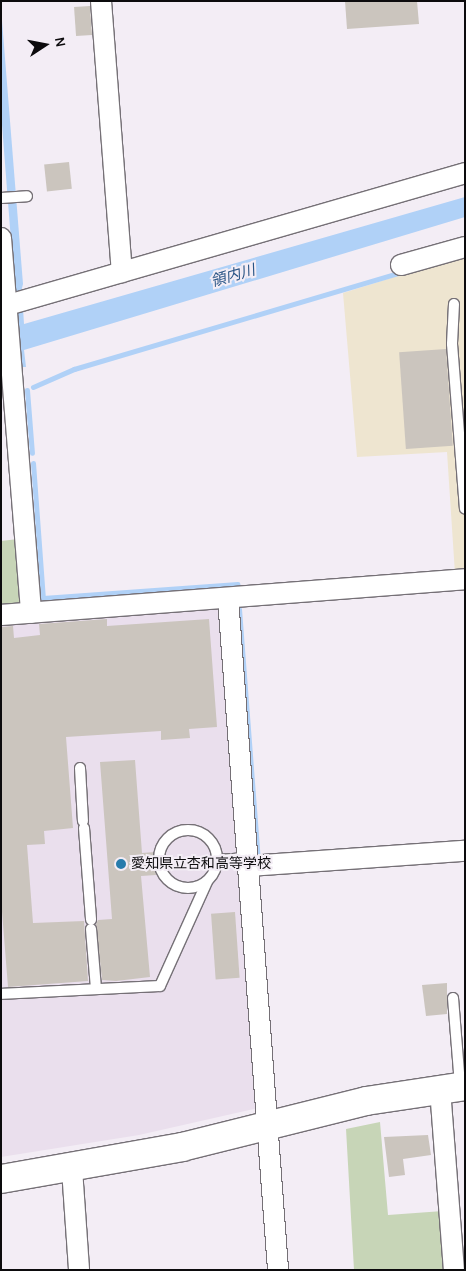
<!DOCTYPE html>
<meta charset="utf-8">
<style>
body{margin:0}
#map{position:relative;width:466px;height:1271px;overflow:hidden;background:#f3edf5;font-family:Karla,"Noto Sans JP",sans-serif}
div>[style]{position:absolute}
.industrial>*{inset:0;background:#eee5d0}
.built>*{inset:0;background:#eadfed}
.green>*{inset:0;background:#c7d5b7}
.water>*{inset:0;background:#b0d1f7}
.stream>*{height:5px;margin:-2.5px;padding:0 2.5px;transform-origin:2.5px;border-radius:2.5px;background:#b0d1f7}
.building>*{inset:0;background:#cbc5be;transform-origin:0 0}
.roads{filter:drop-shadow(1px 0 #757076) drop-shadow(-1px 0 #757076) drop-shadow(0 1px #757076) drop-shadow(0 -1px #757076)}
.lane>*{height:10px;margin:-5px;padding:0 5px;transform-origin:5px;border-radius:5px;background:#fff}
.lane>.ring{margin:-5px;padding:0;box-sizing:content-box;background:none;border:10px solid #fff;border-radius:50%}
.street>*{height:20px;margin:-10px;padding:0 10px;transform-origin:10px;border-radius:10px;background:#fff}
.secondary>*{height:28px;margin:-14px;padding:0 14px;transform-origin:14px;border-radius:14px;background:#fff}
.dots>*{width:14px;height:14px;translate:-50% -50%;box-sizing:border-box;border:2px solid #f3edf5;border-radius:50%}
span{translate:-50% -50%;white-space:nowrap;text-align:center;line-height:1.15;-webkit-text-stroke:4px #f3edf5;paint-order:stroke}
.poi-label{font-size:14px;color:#0c0b0d}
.left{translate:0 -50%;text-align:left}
.water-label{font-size:15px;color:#285485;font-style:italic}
.frame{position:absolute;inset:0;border:2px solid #0c0b0d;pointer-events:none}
.north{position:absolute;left:20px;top:20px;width:50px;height:50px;-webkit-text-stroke:4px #f3edf5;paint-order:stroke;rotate:79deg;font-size:14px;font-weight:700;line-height:20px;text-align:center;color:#0c0b0d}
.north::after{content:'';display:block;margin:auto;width:18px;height:22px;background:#0c0b0d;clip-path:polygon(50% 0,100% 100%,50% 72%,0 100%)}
</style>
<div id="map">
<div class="industrial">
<i style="clip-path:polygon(465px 255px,465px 573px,455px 574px,447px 452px,357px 457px,343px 293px)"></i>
</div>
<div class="built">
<i style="clip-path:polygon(220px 605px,258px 1108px,139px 1135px,1px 1157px,1px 621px)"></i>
</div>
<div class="green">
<i style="clip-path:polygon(18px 539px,23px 598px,18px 606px,1px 608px,1px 541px)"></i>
<i style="clip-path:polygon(380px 1122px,388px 1215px,443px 1211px,448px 1270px,354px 1270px,346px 1129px)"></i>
</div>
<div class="water">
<i style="clip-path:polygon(1px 8px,23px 284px,21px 292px,15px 292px,1px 112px)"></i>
<i style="clip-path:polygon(465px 197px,465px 217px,24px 350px,26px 367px,22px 367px,17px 308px,23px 308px,24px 324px)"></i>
</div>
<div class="stream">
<i style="left:33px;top:387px;width:45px;rotate:-23.7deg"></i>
<i style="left:74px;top:369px;width:342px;rotate:-16.5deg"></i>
<i style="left:27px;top:390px;width:63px;rotate:85.5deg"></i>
<i style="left:33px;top:463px;width:135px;rotate:85.8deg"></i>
<i style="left:43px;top:598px;width:195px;rotate:-4.1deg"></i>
<i style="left:239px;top:609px;width:251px;rotate:85.7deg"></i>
</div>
<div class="building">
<i style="clip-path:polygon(345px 1px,417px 1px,419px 24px,347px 29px)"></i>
<i style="left:90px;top:6px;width:29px;height:16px;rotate:86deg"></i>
<i style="left:69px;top:162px;width:27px;height:25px;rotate:84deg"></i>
<i style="left:446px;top:349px;width:97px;height:47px;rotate:86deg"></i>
<i style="clip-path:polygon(107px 619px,107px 626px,209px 619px,217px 727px,189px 729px,190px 738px,161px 740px,161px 731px,66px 737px,73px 828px,44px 831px,45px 844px,27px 845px,33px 923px,84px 921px,88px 981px,8px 987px,1px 899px,1px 627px,13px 626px,14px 638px,40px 635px,39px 624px)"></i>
<i style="clip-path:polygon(135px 760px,142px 853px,155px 852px,156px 875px,141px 876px,150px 977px,116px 981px,102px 980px,96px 924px,98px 920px,112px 919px,100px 762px)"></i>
<i style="left:235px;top:912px;width:66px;height:24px;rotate:86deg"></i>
<i style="clip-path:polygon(447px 983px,447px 1014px,426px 1016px,422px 985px)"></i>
<i style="clip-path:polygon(428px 1135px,431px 1155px,403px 1159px,405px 1175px,389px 1177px,384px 1137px)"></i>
</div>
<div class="roads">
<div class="lane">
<i style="left:1px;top:198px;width:26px;rotate:-4deg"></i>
<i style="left:454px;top:304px;width:40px;rotate:92.9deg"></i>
<i style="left:452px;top:344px;width:165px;rotate:85.5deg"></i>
<i style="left:80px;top:768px;width:53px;rotate:86.8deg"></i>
<i style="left:84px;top:828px;width:92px;rotate:85.6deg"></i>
<i class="ring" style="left:159px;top:830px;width:48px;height:48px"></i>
<i style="left:218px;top:860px;width:29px;rotate:-4deg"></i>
<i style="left:91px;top:929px;width:60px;rotate:85.2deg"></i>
<i style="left:1px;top:994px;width:159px;rotate:-2.9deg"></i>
<i style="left:160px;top:986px;width:114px;rotate:-65.7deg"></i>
<i style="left:453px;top:998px;width:87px;rotate:85.4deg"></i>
</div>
<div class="street">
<i style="left:101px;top:1px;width:272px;rotate:85.6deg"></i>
<i style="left:1px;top:238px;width:376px;rotate:85.4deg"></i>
<i style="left:401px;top:265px;width:66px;rotate:-15.7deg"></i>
<i style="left:1px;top:307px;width:483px;rotate:-16.1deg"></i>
<i style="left:228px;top:598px;width:674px;rotate:85.74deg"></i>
<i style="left:1px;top:615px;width:465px;rotate:-4.4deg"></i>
<i style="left:248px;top:866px;width:218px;rotate:-4deg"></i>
<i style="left:440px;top:1089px;width:182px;rotate:85.6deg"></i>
<i style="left:72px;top:1169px;width:101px;rotate:86deg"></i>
</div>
<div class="secondary">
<i style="left:1px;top:1179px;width:184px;rotate:-10deg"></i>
<i style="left:182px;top:1147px;width:190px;rotate:-14deg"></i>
<i style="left:366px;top:1101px;width:100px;rotate:-8.6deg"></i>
</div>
</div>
<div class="dots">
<i style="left:121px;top:864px;background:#277cac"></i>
</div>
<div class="poi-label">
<span class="left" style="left:131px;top:864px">愛知県立杏和高等学校</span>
</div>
<div class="water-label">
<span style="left:233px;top:276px;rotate:-16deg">領内川</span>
</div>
<div class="frame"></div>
<div class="north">N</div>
</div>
